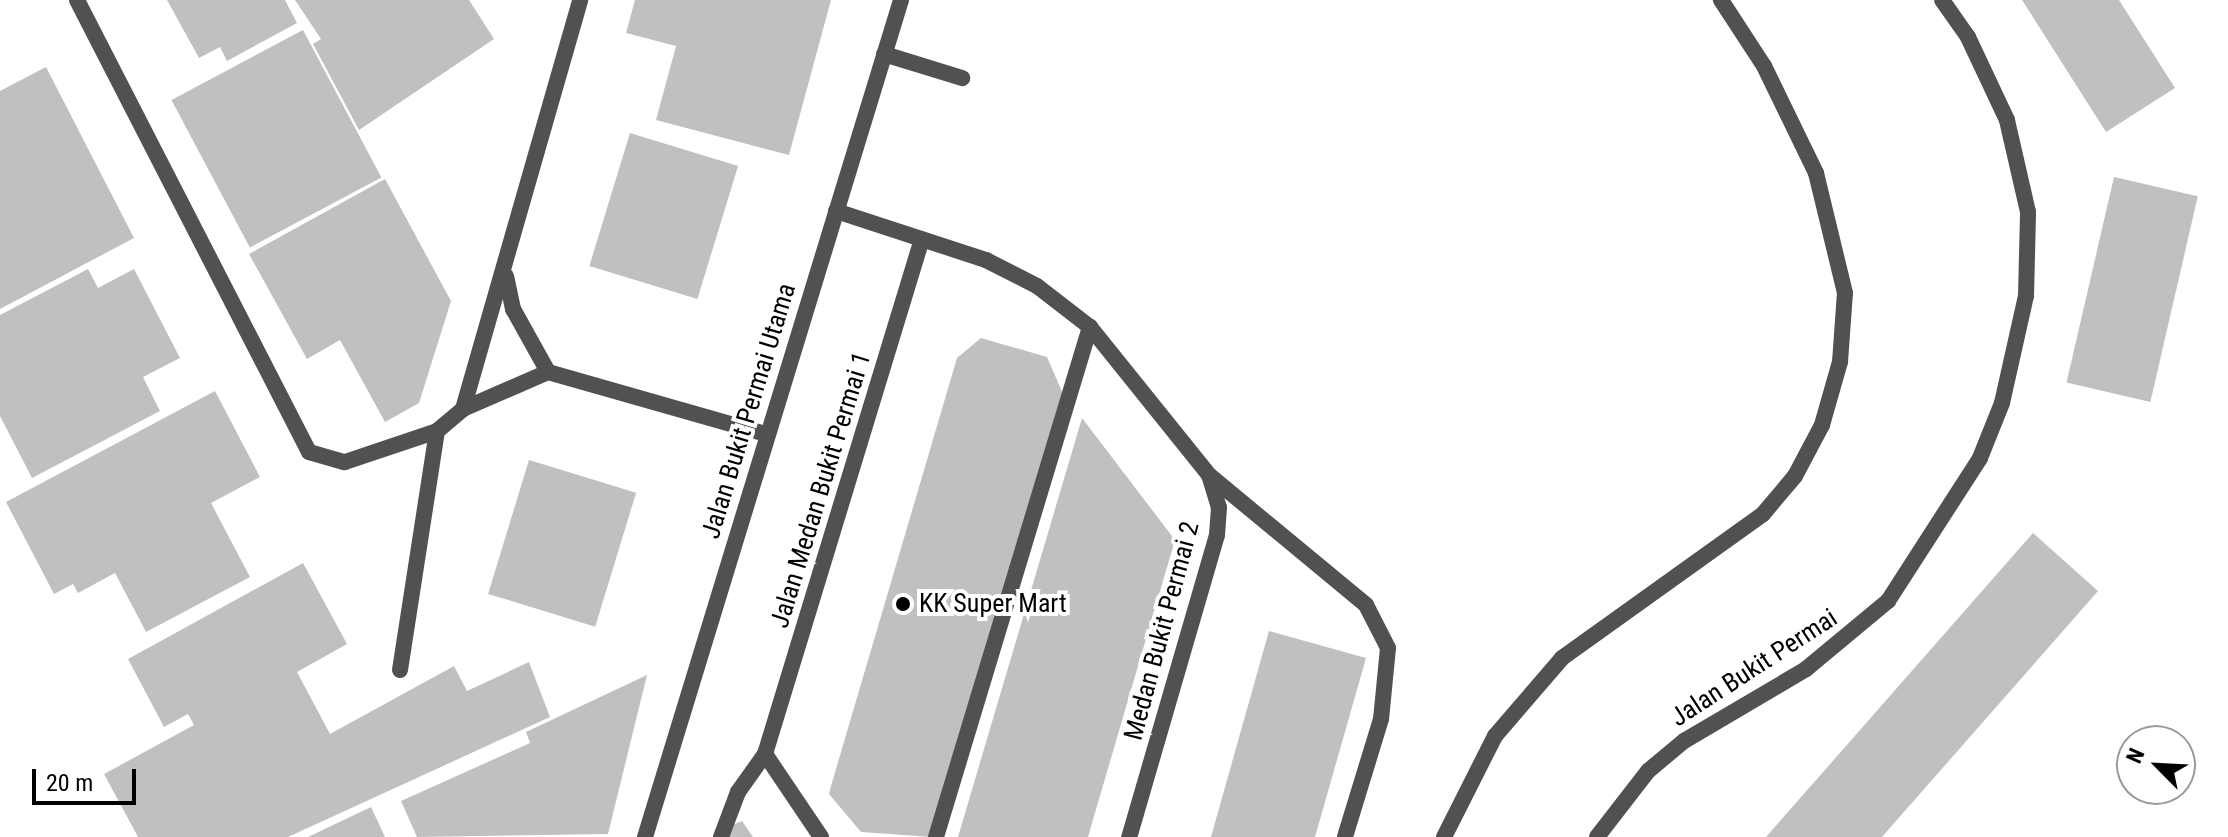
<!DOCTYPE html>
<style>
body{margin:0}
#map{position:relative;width:2228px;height:837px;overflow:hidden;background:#fff;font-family:"Roboto Condensed",sans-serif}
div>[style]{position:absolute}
.building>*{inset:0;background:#c0c0c0;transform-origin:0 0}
.service>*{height:16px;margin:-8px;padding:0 8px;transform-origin:8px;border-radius:8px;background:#515151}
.minor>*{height:16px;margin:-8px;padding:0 8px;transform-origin:8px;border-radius:8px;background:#515151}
.tertiary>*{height:16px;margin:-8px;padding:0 8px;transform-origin:8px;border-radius:8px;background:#515151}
.dots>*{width:22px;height:22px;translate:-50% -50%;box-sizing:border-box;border:4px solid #fff;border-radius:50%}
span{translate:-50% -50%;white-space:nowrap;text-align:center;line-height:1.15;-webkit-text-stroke:8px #fff;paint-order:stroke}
.street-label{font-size:26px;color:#000}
.poi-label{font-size:26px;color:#000}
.left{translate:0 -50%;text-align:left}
.north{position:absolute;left:2116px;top:725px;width:80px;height:80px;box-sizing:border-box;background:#fff;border:2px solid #999;border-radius:50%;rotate:294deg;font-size:22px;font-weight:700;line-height:32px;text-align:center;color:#000}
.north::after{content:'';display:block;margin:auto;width:28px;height:36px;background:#000;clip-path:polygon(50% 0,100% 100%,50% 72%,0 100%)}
.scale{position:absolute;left:32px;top:769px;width:104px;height:36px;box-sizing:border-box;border:4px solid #000;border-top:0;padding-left:10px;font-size:24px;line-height:28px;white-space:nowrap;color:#000;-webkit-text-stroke:6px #fff;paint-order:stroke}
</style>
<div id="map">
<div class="building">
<i style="clip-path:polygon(167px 0,285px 0,297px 23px,227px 61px,220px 47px,199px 58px)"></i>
<i style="clip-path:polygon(295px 0,469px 0,494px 39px,359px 130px,313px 44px,321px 39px)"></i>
<i style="clip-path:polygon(635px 0,831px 0,789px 155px,656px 120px,676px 46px,626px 33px)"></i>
<i style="clip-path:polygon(2022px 0,2119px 0,2175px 88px,2106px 132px)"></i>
<i style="left:303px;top:30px;width:167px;height:149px;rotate:62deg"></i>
<i style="clip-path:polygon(46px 67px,134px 238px,0 309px,0 91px)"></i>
<i style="left:630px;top:133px;width:113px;height:139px;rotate:17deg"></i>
<i style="left:2114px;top:177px;width:86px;height:211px;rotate:13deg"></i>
<i style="clip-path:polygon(385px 179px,451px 301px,419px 403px,385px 422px,340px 340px,307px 359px,249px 254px)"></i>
<i style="clip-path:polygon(88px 269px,98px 288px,134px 269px,180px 358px,143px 377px,160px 411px,32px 478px,0 416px,0 315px)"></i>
<i style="clip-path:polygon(981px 338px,1047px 357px,1063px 394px,931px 837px,861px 832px,829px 794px,831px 786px,957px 358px)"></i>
<i style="clip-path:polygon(215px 391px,260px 477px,211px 503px,250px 577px,146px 632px,115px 573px,78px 593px,73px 584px,54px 594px,6px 502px)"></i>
<i style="clip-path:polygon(1082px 418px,1175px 540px,1092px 823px,1088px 837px,958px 837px)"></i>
<i style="left:529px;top:460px;width:112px;height:140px;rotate:17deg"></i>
<i style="clip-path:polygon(2033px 533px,2098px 591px,1882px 837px,1766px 837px)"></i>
<i style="clip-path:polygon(303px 563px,347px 644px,297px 672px,330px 734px,454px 666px,467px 691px,529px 662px,550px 717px,288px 837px,138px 837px,104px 774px,194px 725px,188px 714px,164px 727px,128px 659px)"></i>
<i style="clip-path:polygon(1269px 631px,1366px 658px,1327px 795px,1315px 837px,1211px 837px)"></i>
<i style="clip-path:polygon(647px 675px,608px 834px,417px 837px,401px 801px,530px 743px,526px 732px)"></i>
<i style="clip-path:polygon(371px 807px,385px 837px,308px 837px)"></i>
<i style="clip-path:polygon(742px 821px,753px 837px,723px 837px,725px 828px)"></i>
</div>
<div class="service">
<i style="left:884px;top:54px;width:82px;rotate:17.1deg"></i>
<i style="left:721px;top:837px;width:48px;rotate:-69.3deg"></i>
<i style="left:738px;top:792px;width:47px;rotate:-54.6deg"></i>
<i style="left:936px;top:837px;width:533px;rotate:-73.2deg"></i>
</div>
<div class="minor">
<i style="left:77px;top:0;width:508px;rotate:62.83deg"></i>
<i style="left:309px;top:452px;width:37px;rotate:16deg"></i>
<i style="left:345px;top:462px;width:97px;rotate:-18.6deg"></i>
<i style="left:437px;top:431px;width:34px;rotate:-40deg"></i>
<i style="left:463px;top:409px;width:425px;rotate:-74deg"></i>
<i style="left:836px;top:211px;width:158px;rotate:18.1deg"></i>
<i style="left:986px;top:260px;width:57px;rotate:27deg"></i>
<i style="left:1037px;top:286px;width:67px;rotate:37.7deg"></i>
<i style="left:1090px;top:327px;width:190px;rotate:51.2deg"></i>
<i style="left:1209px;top:475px;width:34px;rotate:73deg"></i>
<i style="left:1219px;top:507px;width:28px;rotate:94deg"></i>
<i style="left:1217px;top:535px;width:315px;rotate:106.2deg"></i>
<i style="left:506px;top:276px;width:34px;rotate:78deg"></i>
<i style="left:513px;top:309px;width:72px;rotate:60.9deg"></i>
<i style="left:548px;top:372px;width:227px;rotate:15.9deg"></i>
<i style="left:463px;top:409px;width:93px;rotate:-23.5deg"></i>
<i style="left:1209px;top:475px;width:204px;rotate:39.6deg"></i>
<i style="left:1366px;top:605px;width:48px;rotate:62.9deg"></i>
<i style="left:1388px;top:648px;width:71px;rotate:95.6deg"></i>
<i style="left:1381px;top:719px;width:123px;rotate:107deg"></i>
<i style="left:400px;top:670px;width:242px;rotate:-81.2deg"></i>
<i style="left:821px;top:837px;width:100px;rotate:-124deg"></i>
<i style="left:765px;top:754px;width:538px;rotate:-73.05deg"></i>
<i style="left:1444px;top:837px;width:113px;rotate:-63.2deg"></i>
<i style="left:1495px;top:736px;width:103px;rotate:-49.3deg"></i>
<i style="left:1562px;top:658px;width:247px;rotate:-35.6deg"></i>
<i style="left:1763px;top:514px;width:50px;rotate:-49.9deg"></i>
<i style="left:1795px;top:476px;width:58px;rotate:-62.1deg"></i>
<i style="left:1822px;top:425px;width:66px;rotate:-74.1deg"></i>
<i style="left:1840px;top:362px;width:69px;rotate:-85.9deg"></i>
<i style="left:1845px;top:293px;width:123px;rotate:-103.6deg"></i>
<i style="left:1816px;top:173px;width:119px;rotate:-115.9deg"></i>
<i style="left:1764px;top:66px;width:79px;rotate:-123.1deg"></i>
<i style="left:1597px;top:837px;width:83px;rotate:-52.3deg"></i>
<i style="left:1648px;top:771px;width:47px;rotate:-39.8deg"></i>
<i style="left:1684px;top:741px;width:142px;rotate:-30.5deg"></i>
<i style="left:1806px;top:669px;width:107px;rotate:-39.7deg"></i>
<i style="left:1888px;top:601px;width:170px;rotate:-57.2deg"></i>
<i style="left:1980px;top:458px;width:59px;rotate:-68.2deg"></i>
<i style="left:2002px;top:403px;width:110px;rotate:-77.4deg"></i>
<i style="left:2026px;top:296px;width:84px;rotate:-88.6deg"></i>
<i style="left:2028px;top:212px;width:94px;rotate:-102.9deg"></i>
<i style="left:2007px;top:120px;width:92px;rotate:-115.2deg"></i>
<i style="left:1968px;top:37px;width:45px;rotate:-125.1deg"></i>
</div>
<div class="tertiary">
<i style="left:645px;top:837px;width:875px;rotate:-72.99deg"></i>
</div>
<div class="dots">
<i style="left:903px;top:604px;background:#000"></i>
</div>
<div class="street-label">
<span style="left:749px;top:411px;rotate:-73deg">Jalan Bukit Permai Utama</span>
<span style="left:821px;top:490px;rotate:-73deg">Jalan Medan Bukit Permai 1</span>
<span style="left:1162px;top:631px;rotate:-75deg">Medan Bukit Permai 2</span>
<span style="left:1754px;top:668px;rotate:-33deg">Jalan Bukit Permai</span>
</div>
<div class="poi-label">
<span class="left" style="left:919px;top:604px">KK Super Mart</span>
</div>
<div class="north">N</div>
<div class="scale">20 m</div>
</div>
